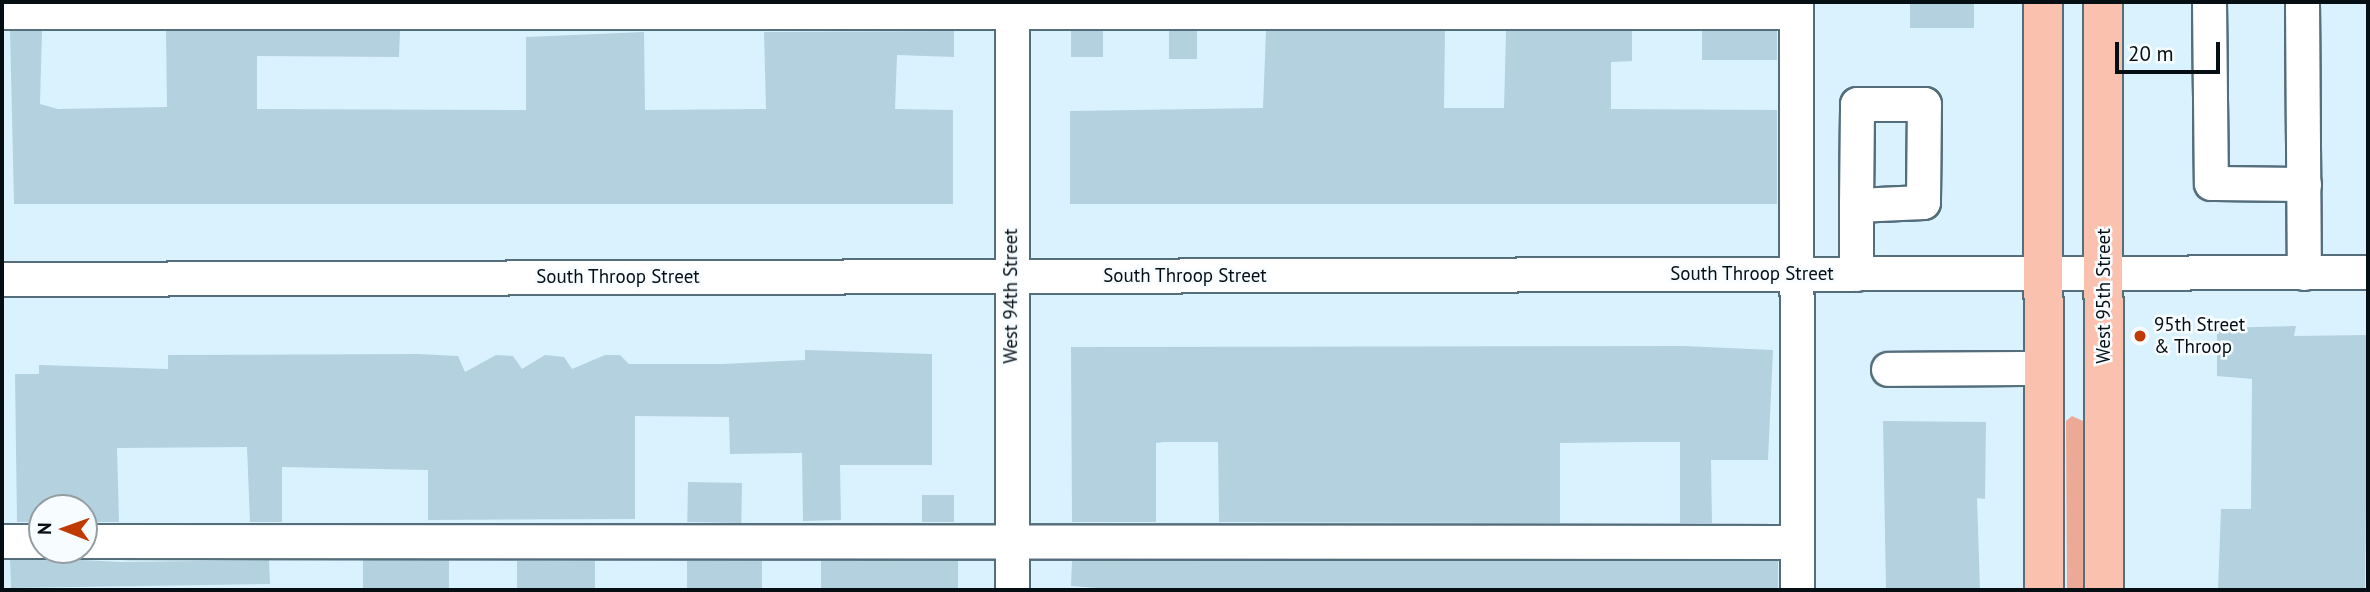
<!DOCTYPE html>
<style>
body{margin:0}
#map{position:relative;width:2370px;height:592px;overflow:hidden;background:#daf2fe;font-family:"PT Sans",sans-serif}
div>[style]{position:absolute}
.green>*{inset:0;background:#eca995}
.building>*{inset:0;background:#b4d1e0;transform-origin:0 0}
.roads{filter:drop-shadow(2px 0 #546e7b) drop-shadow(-2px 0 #546e7b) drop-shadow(0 2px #546e7b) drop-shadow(0 -2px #546e7b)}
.minor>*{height:33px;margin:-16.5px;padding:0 16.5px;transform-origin:16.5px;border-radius:16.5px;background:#fff}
.major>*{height:38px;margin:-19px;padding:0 19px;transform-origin:19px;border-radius:19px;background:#fbc1af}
.dots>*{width:19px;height:19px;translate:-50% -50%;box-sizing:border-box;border:4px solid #f6fcff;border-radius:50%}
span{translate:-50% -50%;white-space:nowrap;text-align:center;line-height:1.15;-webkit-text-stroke:5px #f6fcff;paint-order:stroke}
.street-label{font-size:19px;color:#050e13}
.poi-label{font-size:19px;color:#050e13}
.left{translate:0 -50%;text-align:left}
.frame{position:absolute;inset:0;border:4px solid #050e13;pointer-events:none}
.north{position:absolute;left:28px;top:494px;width:70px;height:70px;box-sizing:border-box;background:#f6fcff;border:2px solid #969da1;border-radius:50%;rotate:271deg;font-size:19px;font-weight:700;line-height:28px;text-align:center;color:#050e13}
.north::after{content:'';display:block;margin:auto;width:24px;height:32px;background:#c13903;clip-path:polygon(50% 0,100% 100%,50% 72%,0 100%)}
.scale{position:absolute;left:2115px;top:42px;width:105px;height:32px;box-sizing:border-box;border:4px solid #050e13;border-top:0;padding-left:9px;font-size:21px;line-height:24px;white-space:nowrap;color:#050e13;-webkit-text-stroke:5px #f6fcff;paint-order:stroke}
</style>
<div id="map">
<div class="green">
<i style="clip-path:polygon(2072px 416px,2083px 421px,2083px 590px,2067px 590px,2066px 421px)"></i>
</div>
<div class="building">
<i style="left:1910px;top:2px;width:64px;height:26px"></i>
<i style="clip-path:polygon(10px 31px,42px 31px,40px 104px,58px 109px,167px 107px,166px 31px,400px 31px,399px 57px,257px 56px,257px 109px,526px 110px,526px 37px,644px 32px,645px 110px,766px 109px,764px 32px,954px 31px,954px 57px,897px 55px,895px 109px,953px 110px,953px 204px,14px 204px)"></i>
<i style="left:1071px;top:31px;width:32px;height:26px"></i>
<i style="left:1169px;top:31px;width:28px;height:28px"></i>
<i style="clip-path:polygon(1266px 31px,1445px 31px,1444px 108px,1504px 108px,1506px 31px,1632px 31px,1632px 61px,1611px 62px,1611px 109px,1777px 110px,1777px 204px,1070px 204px,1070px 111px,1263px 108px)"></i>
<i style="left:1702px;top:31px;width:75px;height:29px"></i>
<i style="clip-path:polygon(2296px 326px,2294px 336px,2368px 335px,2365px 590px,2218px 590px,2221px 509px,2251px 509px,2252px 379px,2217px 376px,2217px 328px)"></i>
<i style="clip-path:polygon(1683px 346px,1773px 350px,1768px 460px,1711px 460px,1712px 523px,1680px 523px,1680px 442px,1638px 442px,1560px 443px,1560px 523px,1219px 522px,1218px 442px,1164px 442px,1156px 443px,1156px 522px,1072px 522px,1071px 347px)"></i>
<i style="clip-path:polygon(805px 350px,932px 354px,932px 465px,840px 465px,841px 520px,803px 521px,802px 453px,730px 454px,729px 417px,635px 416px,635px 519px,428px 520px,428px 470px,282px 467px,282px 522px,250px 522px,247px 447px,117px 448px,119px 522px,84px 522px,84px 508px,42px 508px,42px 522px,17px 522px,15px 374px,39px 374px,39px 365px,168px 369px,168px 355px,418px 354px,458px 356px,465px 372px,496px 355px,513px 356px,522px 369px,545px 355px,564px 357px,572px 369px,605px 355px,620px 355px,629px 364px,723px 364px,805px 360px)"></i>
<i style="clip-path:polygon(1883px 421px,1986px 422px,1985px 499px,1977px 498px,1980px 590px,1886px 590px)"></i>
<i style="left:688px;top:482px;width:54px;height:40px;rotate:1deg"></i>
<i style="left:954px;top:495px;width:27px;height:32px;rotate:90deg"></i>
<i style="clip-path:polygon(59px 550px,83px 560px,121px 562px,269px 560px,270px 584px,11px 588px,10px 560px,43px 560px)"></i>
<i style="left:363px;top:560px;width:86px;height:30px"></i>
<i style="left:517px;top:561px;width:78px;height:29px"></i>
<i style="left:687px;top:561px;width:75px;height:29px"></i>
<i style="left:821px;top:561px;width:137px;height:29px"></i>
<i style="clip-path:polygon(1072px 561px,1778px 561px,1778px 590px,1124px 590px,1071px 586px)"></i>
</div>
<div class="roads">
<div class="minor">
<i style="left:1796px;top:2px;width:588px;rotate:89.9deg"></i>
<i style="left:2209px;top:2px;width:181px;rotate:89.4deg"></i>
<i style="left:2211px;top:183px;width:93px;rotate:0.6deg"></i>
<i style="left:2302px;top:2px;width:271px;rotate:89.6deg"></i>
<i style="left:2px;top:12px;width:1794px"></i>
<i style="left:1856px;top:274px;width:69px;rotate:-90deg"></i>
<i style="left:1856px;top:205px;width:101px;rotate:-89.4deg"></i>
<i style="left:1857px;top:104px;width:67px"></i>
<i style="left:1924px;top:104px;width:98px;rotate:90.6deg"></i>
<i style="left:1923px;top:202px;width:67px;rotate:177.4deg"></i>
<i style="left:2px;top:279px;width:2366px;rotate:-0.17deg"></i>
<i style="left:1888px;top:369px;width:155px;rotate:-0.4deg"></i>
<i style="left:2px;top:541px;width:40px"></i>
<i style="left:84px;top:541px;width:1712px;rotate:0.03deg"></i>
<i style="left:1012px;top:590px;width:588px;rotate:-90deg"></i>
</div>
<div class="major">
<i style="left:2043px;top:2px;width:588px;rotate:89.9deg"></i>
<i style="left:2103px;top:2px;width:588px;rotate:89.9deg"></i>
</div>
</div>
<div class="dots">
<i style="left:2140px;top:336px;background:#c13903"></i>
</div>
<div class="street-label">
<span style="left:1752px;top:274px">South Throop Street</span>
<span style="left:1185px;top:276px">South Throop Street</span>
<span style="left:618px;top:277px">South Throop Street</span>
<span style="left:1011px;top:296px;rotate:-90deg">West 94th Street</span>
<span style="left:2104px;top:296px;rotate:-90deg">West 95th Street</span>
</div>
<div class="poi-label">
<span class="left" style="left:2154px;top:336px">95th Street<br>&amp; Throop</span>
</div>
<div class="frame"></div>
<div class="north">N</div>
<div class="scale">20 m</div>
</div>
